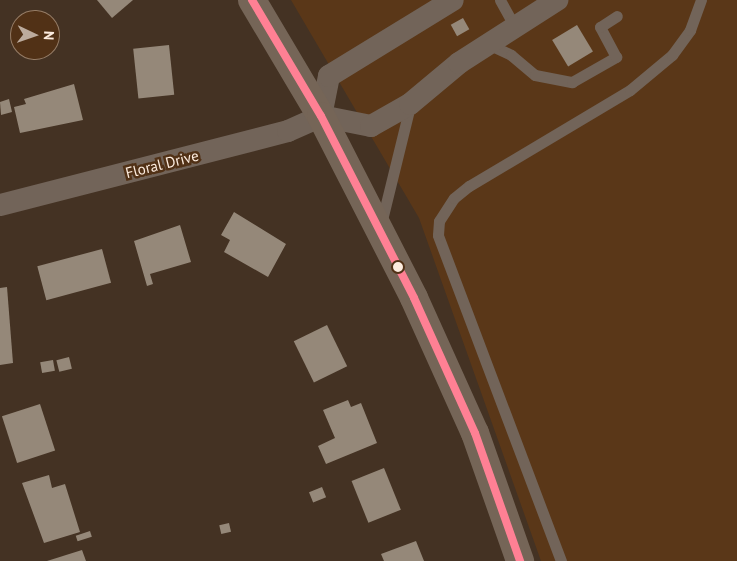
<!DOCTYPE html>
<style>
body{margin:0}
#map{position:relative;width:737px;height:561px;overflow:hidden;background:#443223;font-family:"PT Sans",sans-serif}
div>[style]{position:absolute}
.built>*{inset:0;background:#5a3718}
.building>*{inset:0;background:#958879;transform-origin:0 0}
.lane>*{height:11px;margin:-5.5px;padding:0 5.5px;transform-origin:5.5px;border-radius:5.5px;background:#726459}
.street>*{height:22px;margin:-11px;padding:0 11px;transform-origin:11px;border-radius:11px;background:#726459}
.secondary>*{height:28px;margin:-14px;padding:0 14px;transform-origin:14px;border-radius:14px;background:#756557}
.bus-1>*{height:8px;margin:-4px;padding:0 4px;transform-origin:4px;border-radius:4px;background:#ff8094}
.dots>*{width:14px;height:14px;translate:-50% -50%;box-sizing:border-box;border:2px solid #513116;border-radius:50%}
span{translate:-50% -50%;white-space:nowrap;text-align:center;line-height:1.15;-webkit-text-stroke:5px #513116;paint-order:stroke}
.street-label{font-size:15px;color:#fcecdf}
.north{position:absolute;left:10px;top:10px;width:50px;height:50px;box-sizing:border-box;background:#513116;border:1px solid #957c66;border-radius:50%;rotate:93deg;font-size:14px;font-weight:700;line-height:20px;text-align:center;color:#fcecdf}
.north::after{content:'';display:block;margin:auto;width:18px;height:22px;background:#bcab9d;clip-path:polygon(50% 0,100% 100%,50% 72%,0 100%)}
</style>
<div id="map">
<div class="built">
<i style="clip-path:polygon(291px 0,737px 0,737px 561px,541px 561px,419px 218px)"></i>
</div>
<div class="building">
<i style="clip-path:polygon(97px 0,133px 0,112px 18px)"></i>
<i style="left:463px;top:18px;width:13px;height:14px;rotate:61deg"></i>
<i style="left:577px;top:25px;width:31px;height:29px;rotate:59deg"></i>
<i style="left:169px;top:45px;width:50px;height:36px;rotate:84deg"></i>
<i style="clip-path:polygon(74px 84px,83px 120px,20px 133px,14px 107px,26px 104px,24px 99px)"></i>
<i style="clip-path:polygon(9px 99px,12px 112px,1px 115px,0 102px)"></i>
<i style="clip-path:polygon(234px 212px,286px 244px,268px 277px,224px 252px,230px 240px,221px 235px)"></i>
<i style="clip-path:polygon(180px 225px,191px 262px,150px 274px,153px 284px,147px 286px,134px 241px)"></i>
<i style="left:102px;top:249px;width:35px;height:67px;rotate:75deg"></i>
<i style="clip-path:polygon(7px 287px,13px 363px,0 365px,0 288px)"></i>
<i style="left:327px;top:325px;width:46px;height:37px;rotate:64deg"></i>
<i style="left:69px;top:357px;width:12px;height:13px;rotate:76deg"></i>
<i style="left:53px;top:360px;width:11px;height:13px;rotate:80deg"></i>
<i style="clip-path:polygon(348px 400px,351px 407px,361px 403px,377px 443px,326px 464px,318px 446px,335px 438px,323px 410px)"></i>
<i style="left:40px;top:404px;width:49px;height:40px;rotate:72deg"></i>
<i style="left:384px;top:468px;width:45px;height:35px;rotate:68deg"></i>
<i style="clip-path:polygon(49px 475px,52px 488px,65px 484px,80px 532px,44px 543px,22px 483px)"></i>
<i style="left:322px;top:487px;width:11px;height:14px;rotate:68deg"></i>
<i style="left:229px;top:523px;width:9px;height:10px;rotate:77deg"></i>
<i style="left:90px;top:531px;width:6px;height:15px;rotate:72deg"></i>
<i style="clip-path:polygon(416px 541px,424px 561px,384px 561px,381px 554px)"></i>
<i style="clip-path:polygon(82px 550px,86px 561px,47px 561px)"></i>
</div>
<div class="lane">
<i style="left:500px;top:0;width:31px;rotate:61deg"></i>
<i style="left:490px;top:45px;width:23px;rotate:25deg"></i>
<i style="left:511px;top:55px;width:31px;rotate:40deg"></i>
<i style="left:535px;top:75px;width:38px;rotate:11deg"></i>
<i style="left:572px;top:82px;width:51px;rotate:-29.6deg"></i>
<i style="left:616px;top:57px;width:34px;rotate:-118deg"></i>
<i style="left:600px;top:27px;width:20px;rotate:-33deg"></i>
<i style="left:381px;top:224px;width:122px;rotate:-76.2deg"></i>
<i style="left:561px;top:561px;width:348px;rotate:-110.7deg"></i>
<i style="left:438px;top:235px;width:14px;rotate:-86deg"></i>
<i style="left:439px;top:221px;width:27px;rotate:-57deg"></i>
<i style="left:454px;top:198px;width:19px;rotate:-39deg"></i>
<i style="left:469px;top:186px;width:187px;rotate:-30.8deg"></i>
<i style="left:630px;top:90px;width:55px;rotate:-39.8deg"></i>
<i style="left:672px;top:55px;width:31px;rotate:-54deg"></i>
<i style="left:690px;top:30px;width:32px;rotate:-70deg"></i>
</div>
<div class="street">
<i style="left:321px;top:116px;width:41px;rotate:-78.7deg"></i>
<i style="left:329px;top:76px;width:145px;rotate:-31.5deg"></i>
<i style="left:0;top:205px;width:297px;rotate:-14.4deg"></i>
<i style="left:288px;top:131px;width:36px;rotate:-24deg"></i>
<i style="left:321px;top:116px;width:51px;rotate:11.3deg"></i>
<i style="left:371px;top:126px;width:45px;rotate:-29.4deg"></i>
<i style="left:410px;top:104px;width:64px;rotate:-39.9deg"></i>
<i style="left:459px;top:63px;width:117px;rotate:-32.7deg"></i>
</div>
<div class="secondary">
<i style="left:252px;top:0;width:135px;rotate:59.3deg"></i>
<i style="left:321px;top:116px;width:204px;rotate:62.9deg"></i>
<i style="left:414px;top:298px;width:148px;rotate:65.7deg"></i>
<i style="left:475px;top:433px;width:136px;rotate:70.6deg"></i>
</div>
<div class="bus-1">
<i style="left:252px;top:0;width:135px;rotate:59.3deg"></i>
<i style="left:321px;top:116px;width:204px;rotate:62.9deg"></i>
<i style="left:414px;top:298px;width:148px;rotate:65.7deg"></i>
<i style="left:475px;top:433px;width:136px;rotate:70.6deg"></i>
</div>
<div class="dots">
<i style="left:398px;top:267px;background:#fcecdf"></i>
</div>
<div class="street-label">
<span style="left:162px;top:164px;rotate:-14deg">Floral Drive</span>
</div>
<div class="north">N</div>
</div>
